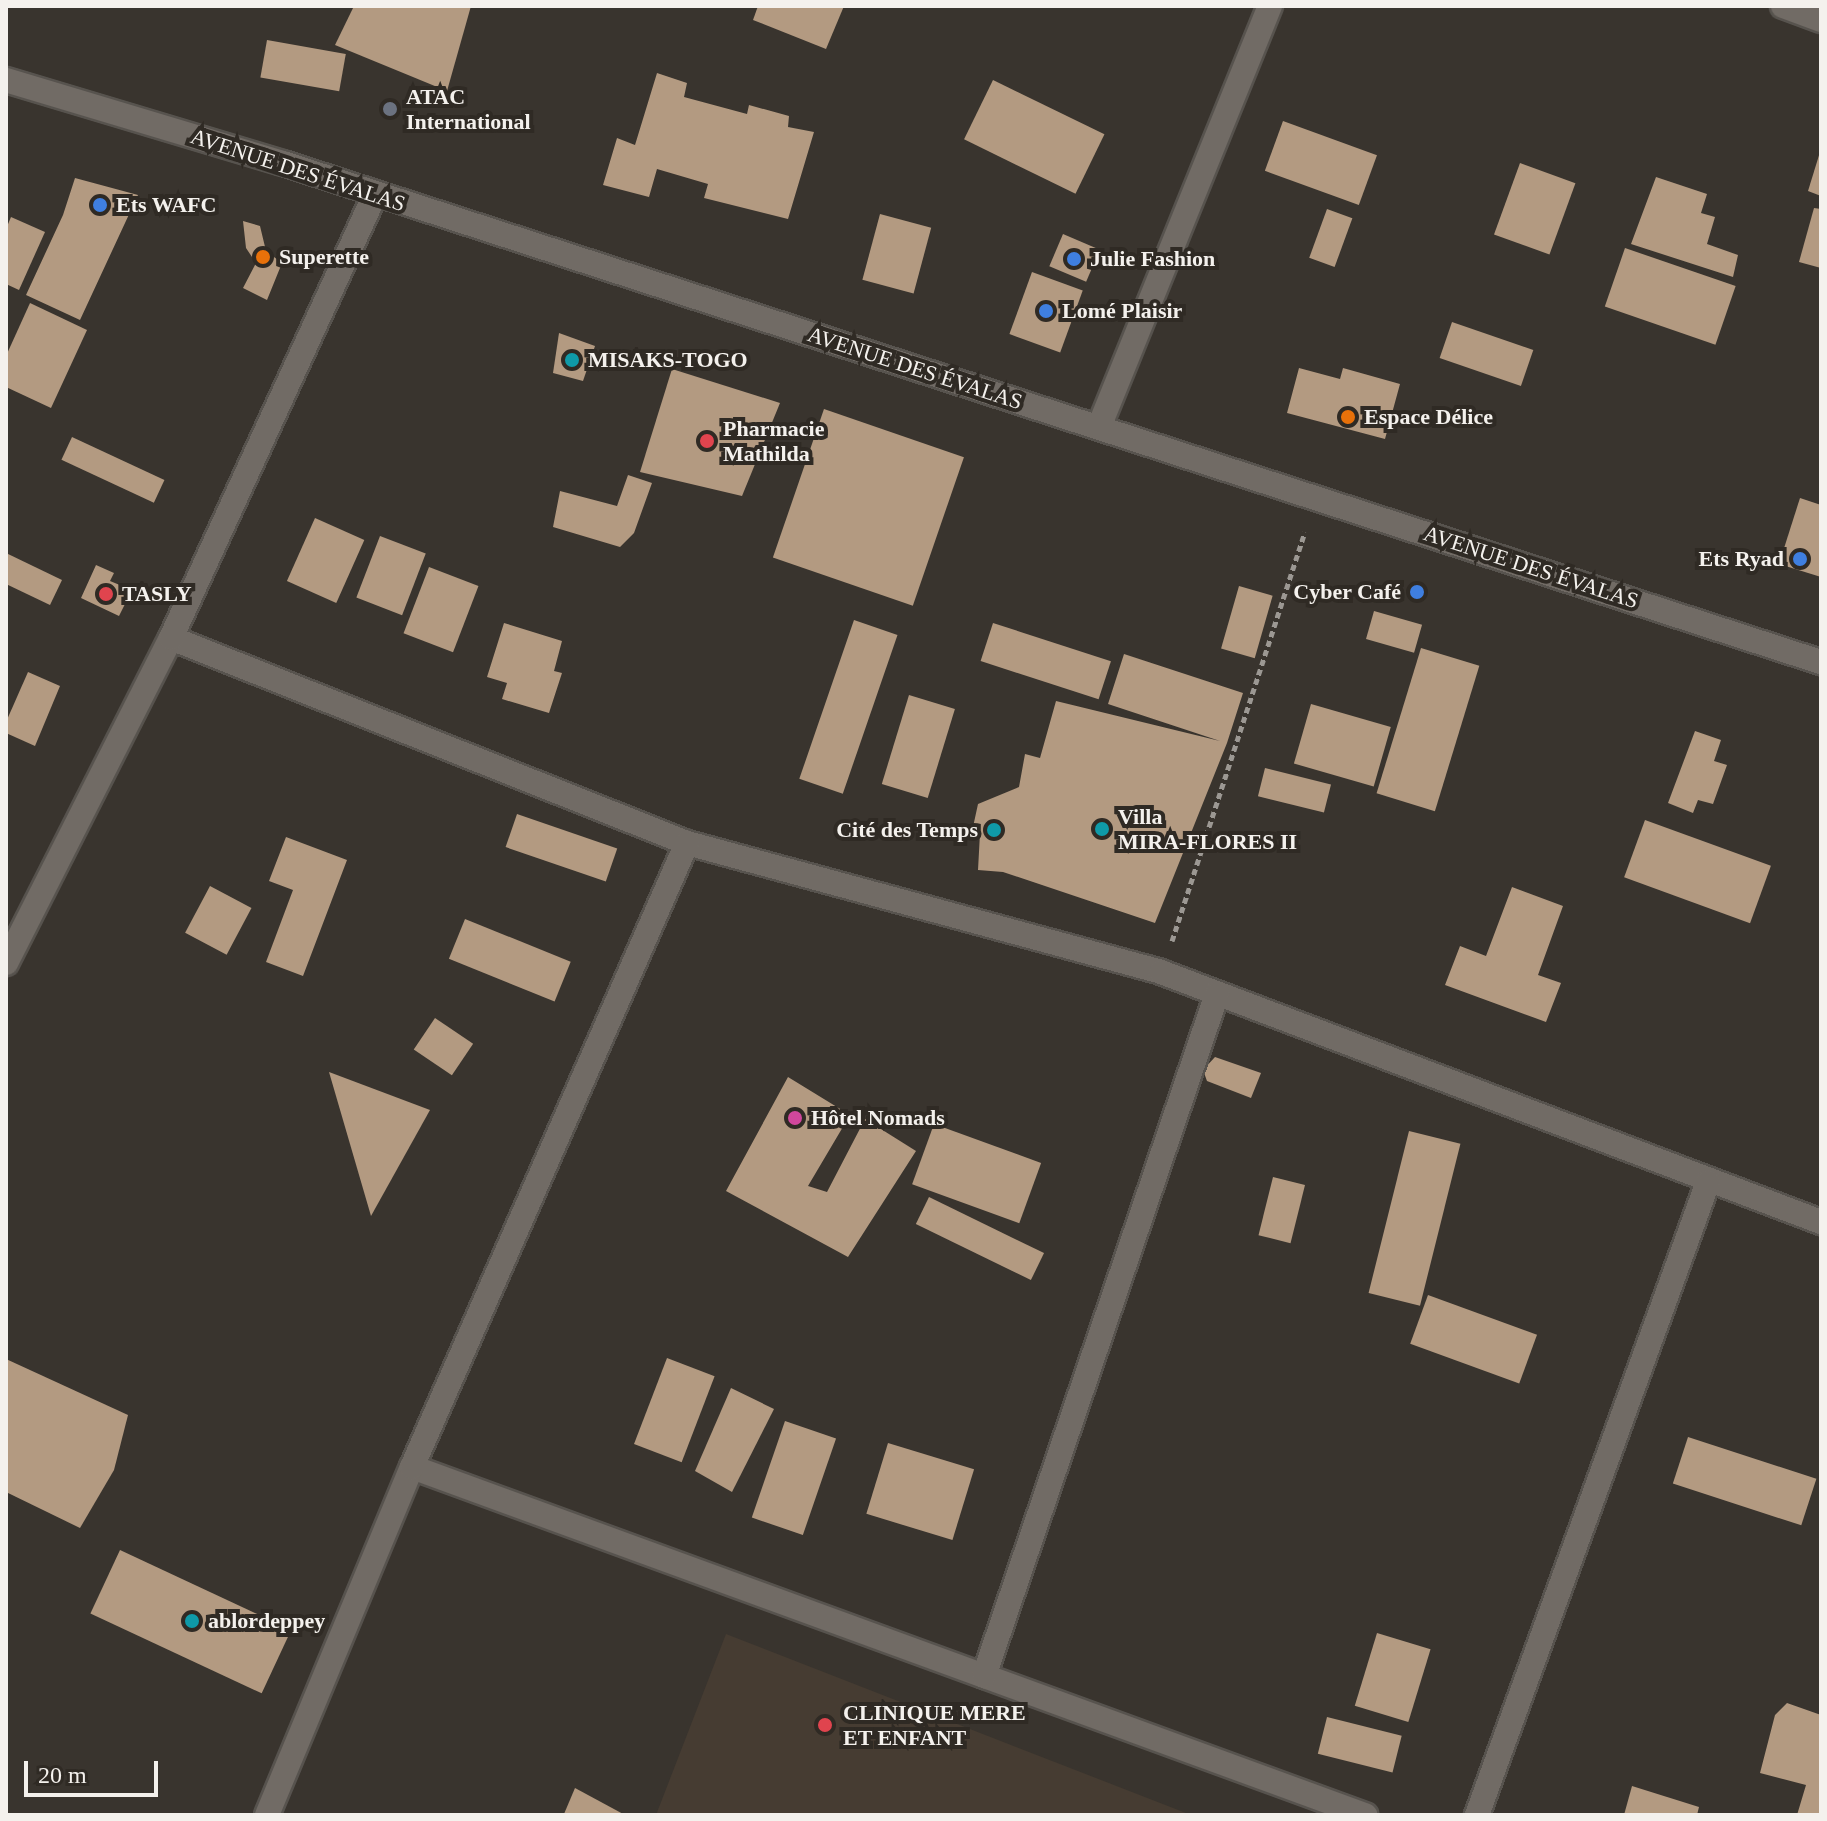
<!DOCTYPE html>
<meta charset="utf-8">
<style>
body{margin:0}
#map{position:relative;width:1827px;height:1821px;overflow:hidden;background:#39342e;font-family:"Times New Roman",serif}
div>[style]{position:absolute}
.built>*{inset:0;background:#463c32}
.building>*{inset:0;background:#b39a81;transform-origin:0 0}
.path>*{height:5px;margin-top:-2.5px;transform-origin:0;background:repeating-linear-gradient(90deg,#9c9893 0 6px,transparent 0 10px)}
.roads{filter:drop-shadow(2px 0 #57534e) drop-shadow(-2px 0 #57534e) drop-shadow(0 2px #57534e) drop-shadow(0 -2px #57534e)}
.minor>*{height:24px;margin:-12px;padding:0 12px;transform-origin:12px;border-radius:12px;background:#716b65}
.tertiary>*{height:24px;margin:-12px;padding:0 12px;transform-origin:12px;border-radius:12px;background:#716b65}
.dots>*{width:22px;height:22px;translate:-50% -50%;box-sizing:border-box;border:4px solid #2f2a24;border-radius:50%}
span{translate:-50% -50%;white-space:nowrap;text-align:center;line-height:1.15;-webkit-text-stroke:8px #2f2a24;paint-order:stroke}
.poi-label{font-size:22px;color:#f4f1ed;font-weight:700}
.left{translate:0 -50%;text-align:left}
.right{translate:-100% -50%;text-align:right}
.street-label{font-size:22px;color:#f4f1ed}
.frame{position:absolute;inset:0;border:8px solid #f4f1ed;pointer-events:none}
.scale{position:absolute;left:24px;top:1761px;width:134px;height:36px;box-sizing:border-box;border:4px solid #f4f1ed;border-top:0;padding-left:10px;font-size:24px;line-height:28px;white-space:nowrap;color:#f4f1ed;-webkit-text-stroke:6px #2f2a24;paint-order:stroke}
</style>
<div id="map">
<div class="built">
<i style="clip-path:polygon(726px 1634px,1191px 1815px,656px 1815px)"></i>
</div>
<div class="building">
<i style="clip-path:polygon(354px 6px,471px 6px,447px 91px,335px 45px)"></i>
<i style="clip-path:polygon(758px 6px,844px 6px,826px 49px,753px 20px)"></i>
<i style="left:267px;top:40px;width:80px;height:38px;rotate:10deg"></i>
<i style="clip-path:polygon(657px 73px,687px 83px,684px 97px,747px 114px,749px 105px,789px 116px,788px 127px,814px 132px,788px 219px,704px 198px,708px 184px,657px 169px,649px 197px,603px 185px,617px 138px,635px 145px)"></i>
<i style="left:993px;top:80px;width:124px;height:66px;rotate:26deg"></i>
<i style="left:1283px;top:121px;width:100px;height:53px;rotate:20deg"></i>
<i style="clip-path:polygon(1820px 152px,1821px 152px,1821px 196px,1808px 191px)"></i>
<i style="left:1520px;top:163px;width:59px;height:76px;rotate:20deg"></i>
<i style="clip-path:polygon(1656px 177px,1707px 194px,1701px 213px,1715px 217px,1707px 244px,1738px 255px,1733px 277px,1631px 244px)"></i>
<i style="clip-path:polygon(75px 178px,138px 195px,80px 320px,26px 295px,63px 215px)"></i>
<i style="clip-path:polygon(1814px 208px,1821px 209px,1821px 268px,1799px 262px)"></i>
<i style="left:1327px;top:209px;width:27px;height:52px;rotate:20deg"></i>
<i style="left:880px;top:214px;width:53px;height:68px;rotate:15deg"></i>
<i style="clip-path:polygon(11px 217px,45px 232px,19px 290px,6px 284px,6px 229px)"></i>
<i style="clip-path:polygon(243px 221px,260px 226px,266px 251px,282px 263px,267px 300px,243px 288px,256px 263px,246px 248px)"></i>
<i style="left:1063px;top:234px;width:40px;height:35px;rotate:23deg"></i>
<i style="left:1625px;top:248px;width:117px;height:62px;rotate:19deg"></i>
<i style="left:1032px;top:272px;width:54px;height:66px;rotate:20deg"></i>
<i style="clip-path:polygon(30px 303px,87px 330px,51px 408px,6px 387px,6px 356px)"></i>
<i style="left:1452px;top:322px;width:86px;height:38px;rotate:19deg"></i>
<i style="clip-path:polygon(559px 333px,595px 346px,583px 381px,553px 373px)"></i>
<i style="clip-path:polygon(1299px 368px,1340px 379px,1343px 368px,1400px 384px,1385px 439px,1287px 413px)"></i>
<i style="clip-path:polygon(672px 369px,780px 403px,742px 496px,640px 472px)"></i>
<i style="left:824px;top:409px;width:148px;height:157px;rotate:19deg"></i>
<i style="left:72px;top:437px;width:102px;height:25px;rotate:25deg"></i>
<i style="clip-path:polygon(628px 475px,652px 483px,634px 533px,620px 547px,553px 527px,560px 491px,617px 506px)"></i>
<i style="clip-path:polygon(1800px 498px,1821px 505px,1821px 577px,1779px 564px)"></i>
<i style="left:315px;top:518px;width:54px;height:69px;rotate:24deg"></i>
<i style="left:380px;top:536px;width:49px;height:66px;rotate:21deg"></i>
<i style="clip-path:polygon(6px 553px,62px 580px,50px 605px,6px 584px)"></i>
<i style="clip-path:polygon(96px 565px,114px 573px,110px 581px,132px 590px,119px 616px,81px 598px)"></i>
<i style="left:429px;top:567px;width:53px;height:71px;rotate:21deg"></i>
<i style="left:1239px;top:586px;width:35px;height:65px;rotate:16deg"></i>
<i style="left:1374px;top:611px;width:50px;height:29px;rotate:16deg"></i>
<i style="left:854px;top:620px;width:46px;height:168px;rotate:19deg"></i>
<i style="clip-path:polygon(504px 623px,562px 641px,554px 671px,562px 673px,549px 713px,502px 699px,507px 683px,487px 677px)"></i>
<i style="left:993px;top:623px;width:124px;height:40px;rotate:18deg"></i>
<i style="left:1421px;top:648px;width:61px;height:152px;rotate:17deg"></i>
<i style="clip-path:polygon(1124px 654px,1243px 693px,1227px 743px,1155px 923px,1003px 872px,978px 870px,980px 833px,973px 827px,978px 804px,1019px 787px,1025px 754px,1040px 758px,1056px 701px,1220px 741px,1108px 704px)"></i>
<i style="clip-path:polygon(28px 672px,60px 686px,35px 746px,6px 733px,6px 722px)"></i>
<i style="left:909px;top:695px;width:48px;height:93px;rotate:17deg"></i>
<i style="left:1311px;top:704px;width:83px;height:62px;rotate:16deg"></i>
<i style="clip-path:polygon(1695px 731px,1721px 740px,1714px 761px,1727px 765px,1713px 804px,1698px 800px,1693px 813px,1668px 803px)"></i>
<i style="left:1265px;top:768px;width:68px;height:29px;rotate:14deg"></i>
<i style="left:517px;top:814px;width:106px;height:35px;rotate:19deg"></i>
<i style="left:1645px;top:820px;width:134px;height:61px;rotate:20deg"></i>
<i style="clip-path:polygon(286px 837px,347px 860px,303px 976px,266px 962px,293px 890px,269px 881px)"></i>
<i style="left:210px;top:886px;width:47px;height:53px;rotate:28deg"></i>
<i style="clip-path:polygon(1512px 887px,1563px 906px,1538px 975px,1561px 983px,1546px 1022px,1445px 985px,1460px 946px,1486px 956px)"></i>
<i style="left:465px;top:919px;width:114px;height:43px;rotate:22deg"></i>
<i style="left:435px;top:1018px;width:46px;height:38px;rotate:34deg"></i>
<i style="clip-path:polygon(1215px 1057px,1261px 1073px,1251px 1098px,1207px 1081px,1203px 1070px)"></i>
<i style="clip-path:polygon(329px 1072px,430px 1110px,371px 1216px)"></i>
<i style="clip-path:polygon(788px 1077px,850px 1115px,808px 1186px,827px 1192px,865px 1119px,916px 1151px,848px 1257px,726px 1191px)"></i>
<i style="left:934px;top:1124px;width:114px;height:64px;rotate:20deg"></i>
<i style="left:1409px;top:1131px;width:53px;height:167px;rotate:14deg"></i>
<i style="left:1273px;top:1177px;width:33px;height:60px;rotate:14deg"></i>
<i style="left:929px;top:1197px;width:128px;height:30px;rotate:26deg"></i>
<i style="left:1428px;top:1295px;width:116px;height:52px;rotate:20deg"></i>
<i style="left:667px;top:1358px;width:51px;height:92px;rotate:21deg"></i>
<i style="clip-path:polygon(6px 1359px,128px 1415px,114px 1470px,80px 1528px,6px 1492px)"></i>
<i style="clip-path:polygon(731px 1388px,774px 1409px,732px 1492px,695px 1471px)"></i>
<i style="left:785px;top:1421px;width:54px;height:102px;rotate:19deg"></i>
<i style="left:1688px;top:1437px;width:135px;height:49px;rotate:18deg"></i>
<i style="left:888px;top:1443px;width:90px;height:74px;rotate:17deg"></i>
<i style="left:120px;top:1550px;width:189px;height:70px;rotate:25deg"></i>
<i style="left:1377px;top:1633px;width:56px;height:76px;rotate:17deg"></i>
<i style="clip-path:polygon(1787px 1703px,1821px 1715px,1821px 1815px,1797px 1815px,1806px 1785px,1760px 1773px,1775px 1715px)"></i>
<i style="left:1327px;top:1717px;width:77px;height:38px;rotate:14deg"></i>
<i style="clip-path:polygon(1632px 1786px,1699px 1807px,1697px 1815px,1624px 1815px)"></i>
<i style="clip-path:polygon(575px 1788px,625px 1815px,564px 1814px)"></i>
</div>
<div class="path">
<i style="left:1172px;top:941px;width:430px;rotate:-72deg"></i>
</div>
<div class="roads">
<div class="minor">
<i style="left:1783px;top:6px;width:40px;rotate:20.2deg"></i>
<i style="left:1099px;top:427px;width:454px;rotate:-67.9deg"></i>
<i style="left:171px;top:638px;width:555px;rotate:21.67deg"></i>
<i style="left:687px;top:843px;width:491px;rotate:15.2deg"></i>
<i style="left:1161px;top:972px;width:706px;rotate:20.75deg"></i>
<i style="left:6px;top:963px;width:364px;rotate:-63.1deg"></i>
<i style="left:171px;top:638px;width:489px;rotate:-65.3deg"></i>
<i style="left:412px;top:1467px;width:1015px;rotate:20.06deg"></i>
<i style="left:984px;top:1676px;width:721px;rotate:-71.14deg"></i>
<i style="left:267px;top:1815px;width:377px;rotate:-67.4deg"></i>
<i style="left:412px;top:1467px;width:682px;rotate:-66.22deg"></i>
<i style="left:1477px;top:1815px;width:674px;rotate:-69.95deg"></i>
</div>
<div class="tertiary">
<i style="left:6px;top:80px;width:289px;rotate:16.7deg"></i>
<i style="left:283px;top:163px;width:1617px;rotate:17.98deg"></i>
</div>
</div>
<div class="dots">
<i style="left:390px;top:109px;background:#6b7280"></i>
<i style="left:100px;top:205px;background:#3f7fe0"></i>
<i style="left:263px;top:257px;background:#e8710a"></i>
<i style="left:1074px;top:259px;background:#3f7fe0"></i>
<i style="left:1046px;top:311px;background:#3f7fe0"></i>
<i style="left:572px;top:360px;background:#0f9aa8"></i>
<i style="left:1348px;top:417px;background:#e8710a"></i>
<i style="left:707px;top:441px;background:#e0444e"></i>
<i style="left:1800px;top:559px;background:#3f7fe0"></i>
<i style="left:1417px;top:592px;background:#3f7fe0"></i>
<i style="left:106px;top:594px;background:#e0444e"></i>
<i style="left:1102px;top:829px;background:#0f9aa8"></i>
<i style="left:994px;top:830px;background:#0f9aa8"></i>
<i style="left:795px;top:1118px;background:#d1479c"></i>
<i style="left:192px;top:1621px;background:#0f9aa8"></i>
<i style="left:825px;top:1725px;background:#e0444e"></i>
</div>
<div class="poi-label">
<span class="left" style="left:406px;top:109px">ATAC<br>International</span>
<span class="left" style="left:116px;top:205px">Ets WAFC</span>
<span class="left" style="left:279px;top:257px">Superette</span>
<span class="left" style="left:1090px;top:259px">Julie Fashion</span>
<span class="left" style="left:1062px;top:311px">Lomé Plaisir</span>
<span class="left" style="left:588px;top:360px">MISAKS-TOGO</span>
<span class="left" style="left:1364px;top:417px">Espace Délice</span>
<span class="left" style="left:723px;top:441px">Pharmacie<br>Mathilda</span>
<span class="right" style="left:1784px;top:559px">Ets Ryad</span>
<span class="right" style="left:1401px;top:592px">Cyber Café</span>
<span class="left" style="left:122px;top:594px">TASLY</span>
<span class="left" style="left:1118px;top:829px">Villa<br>MIRA-FLORES II</span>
<span class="right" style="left:978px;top:830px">Cité des Temps</span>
<span class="left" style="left:811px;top:1118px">Hôtel Nomads</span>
<span class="left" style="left:208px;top:1621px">ablordeppey</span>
<span class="left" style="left:843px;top:1725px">CLINIQUE MERE<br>ET ENFANT</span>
</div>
<div class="street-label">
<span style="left:298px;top:170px;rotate:18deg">AVENUE DES ÉVALAS</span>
<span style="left:915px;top:368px;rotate:18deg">AVENUE DES ÉVALAS</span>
<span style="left:1531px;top:567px;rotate:18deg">AVENUE DES ÉVALAS</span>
</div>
<div class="frame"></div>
<div class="scale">20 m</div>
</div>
